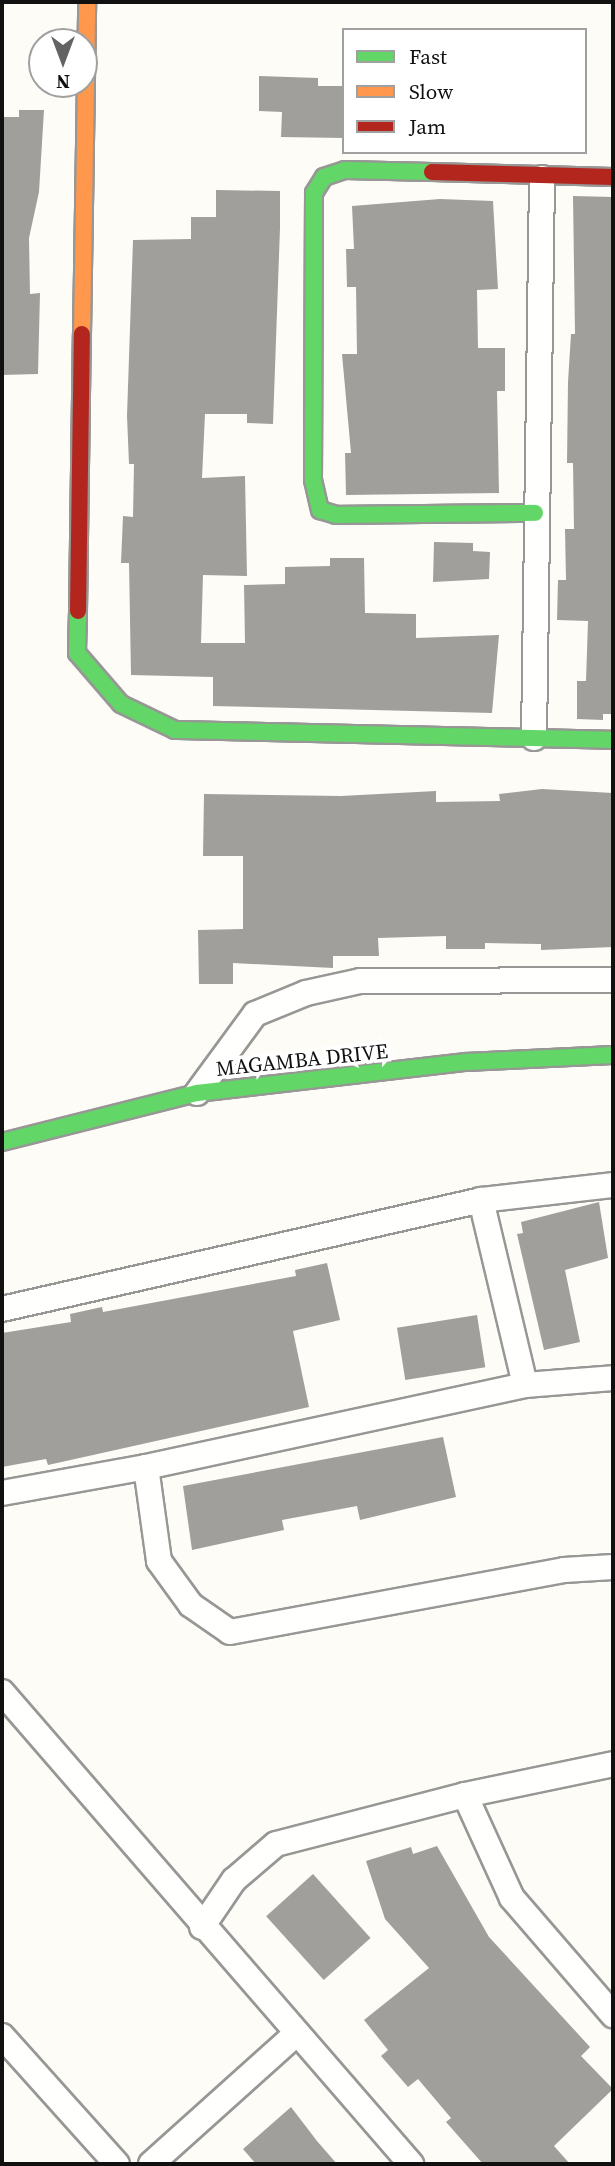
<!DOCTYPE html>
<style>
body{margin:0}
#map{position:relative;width:615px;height:2166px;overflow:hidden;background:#fdfcf7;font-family:"Source Serif 4",serif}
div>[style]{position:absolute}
.building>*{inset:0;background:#a19f9c;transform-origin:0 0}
.roads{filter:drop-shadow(2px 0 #979795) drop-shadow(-2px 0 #979795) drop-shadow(0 2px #979795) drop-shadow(0 -2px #979795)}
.street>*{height:24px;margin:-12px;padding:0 12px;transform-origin:12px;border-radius:12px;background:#fffffe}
.fast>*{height:16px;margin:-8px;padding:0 8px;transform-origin:8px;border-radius:8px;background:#63d668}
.slow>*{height:16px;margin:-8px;padding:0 8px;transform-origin:8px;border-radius:8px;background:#ff974d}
.jam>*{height:16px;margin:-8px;padding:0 8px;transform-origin:8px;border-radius:8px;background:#b3261e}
span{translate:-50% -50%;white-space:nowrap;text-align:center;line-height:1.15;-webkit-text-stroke:7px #fff;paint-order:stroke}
.street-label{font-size:21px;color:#111}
.frame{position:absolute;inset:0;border:4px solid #111;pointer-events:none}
.legend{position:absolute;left:342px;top:28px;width:245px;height:126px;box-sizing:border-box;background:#fff;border:2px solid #a0a0a0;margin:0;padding:9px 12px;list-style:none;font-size:21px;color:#111}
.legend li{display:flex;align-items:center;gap:14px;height:35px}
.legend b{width:35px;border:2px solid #a0a0a0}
.north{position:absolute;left:28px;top:28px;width:70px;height:70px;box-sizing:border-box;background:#fff;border:2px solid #a0a0a0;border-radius:50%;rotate:180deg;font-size:19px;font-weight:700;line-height:28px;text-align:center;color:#111}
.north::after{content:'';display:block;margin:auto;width:24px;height:32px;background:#646362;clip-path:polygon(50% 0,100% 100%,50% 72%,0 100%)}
</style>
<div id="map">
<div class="building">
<i style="clip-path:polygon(259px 76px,318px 78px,318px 86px,344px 86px,344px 138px,281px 137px,282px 112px,259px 111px)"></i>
<i style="clip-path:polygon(19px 110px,44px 110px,39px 192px,29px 238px,30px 294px,40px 293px,38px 374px,2px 375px,2px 117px,19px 117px)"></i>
<i style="clip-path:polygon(216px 190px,280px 191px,280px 228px,273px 424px,247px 423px,247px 414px,205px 414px,202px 478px,245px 476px,247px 576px,203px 575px,201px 643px,245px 643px,244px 585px,285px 584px,285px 567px,330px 566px,330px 558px,364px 558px,365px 613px,416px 614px,416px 638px,499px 635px,492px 713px,213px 706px,213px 677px,131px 675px,129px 563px,121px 563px,123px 516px,133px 517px,134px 464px,129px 464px,127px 416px,133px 240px,191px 239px,191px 217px,216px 217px)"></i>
<i style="clip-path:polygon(573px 196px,613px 197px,613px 714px,603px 714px,603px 720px,577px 719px,577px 681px,586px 681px,588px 621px,557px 620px,558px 580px,566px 580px,565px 529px,574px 529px,573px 463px,567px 463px,568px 382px,571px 334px,575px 334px)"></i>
<i style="clip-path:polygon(440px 199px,493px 201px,498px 289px,477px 290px,478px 348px,505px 348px,505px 391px,497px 391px,499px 493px,346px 495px,345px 453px,351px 453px,342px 354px,357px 354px,356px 287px,347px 287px,346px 249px,354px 249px,352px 206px)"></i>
<i style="clip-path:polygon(434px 542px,473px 543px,473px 551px,490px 552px,489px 579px,433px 582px)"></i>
<i style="clip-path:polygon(542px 789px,613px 793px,613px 947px,541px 950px,541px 944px,485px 943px,485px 949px,446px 949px,446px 936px,378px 938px,379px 956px,333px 956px,333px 968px,233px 963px,233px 984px,199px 984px,198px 930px,243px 929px,243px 856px,203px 856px,204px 794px,341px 796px,436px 791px,436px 802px,500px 801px,499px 794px)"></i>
<i style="clip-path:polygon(599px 1202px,608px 1258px,565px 1270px,580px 1342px,544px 1350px,517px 1234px,523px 1233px,521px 1222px)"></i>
<i style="clip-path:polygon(327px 1263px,340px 1320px,293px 1331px,309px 1407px,48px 1465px,46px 1459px,2px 1467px,2px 1333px,71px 1322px,70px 1314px,102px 1307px,103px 1312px,296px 1276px,295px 1270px)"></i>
<i style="left:477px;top:1315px;width:53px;height:81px;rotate:81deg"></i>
<i style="clip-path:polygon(443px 1437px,456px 1497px,360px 1520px,357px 1506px,282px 1520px,284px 1530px,192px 1550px,183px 1486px)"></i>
<i style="clip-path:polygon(437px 1846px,489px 1937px,590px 2047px,581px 2056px,613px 2089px,554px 2146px,570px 2164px,483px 2164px,446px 2122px,451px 2118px,418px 2079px,408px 2087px,381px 2056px,388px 2050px,364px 2020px,429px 1968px,385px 1919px,366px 1861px,411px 1847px,413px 1854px)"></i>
<i style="left:313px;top:1874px;width:86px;height:63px;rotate:48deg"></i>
<i style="clip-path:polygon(291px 2107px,317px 2141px,337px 2164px,256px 2164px,243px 2149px)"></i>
</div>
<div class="roads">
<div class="street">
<i style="left:534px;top:738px;width:560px;rotate:-89.18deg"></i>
<i style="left:197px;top:1093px;width:98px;rotate:-53.7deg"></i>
<i style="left:255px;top:1014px;width:55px;rotate:-22.4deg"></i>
<i style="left:306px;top:993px;width:55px;rotate:-12.5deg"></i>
<i style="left:360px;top:981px;width:253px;rotate:-0.2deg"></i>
<i style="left:481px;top:1200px;width:133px;rotate:-6.5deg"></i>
<i style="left:2px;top:1309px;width:491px;rotate:-12.8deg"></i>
<i style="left:481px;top:1200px;width:190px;rotate:76.6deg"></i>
<i style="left:146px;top:1467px;width:388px;rotate:-12.2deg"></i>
<i style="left:525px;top:1385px;width:88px;rotate:-4.5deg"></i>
<i style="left:2px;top:1493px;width:146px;rotate:-10.2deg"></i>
<i style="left:146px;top:1467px;width:95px;rotate:82.1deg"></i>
<i style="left:159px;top:1561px;width:54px;rotate:54deg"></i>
<i style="left:191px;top:1605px;width:47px;rotate:34.7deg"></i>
<i style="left:230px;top:1632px;width:340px;rotate:-10.5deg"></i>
<i style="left:564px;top:1570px;width:49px;rotate:-3.5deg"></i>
<i style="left:2px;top:1692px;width:625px;rotate:49.09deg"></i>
<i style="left:465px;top:1795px;width:113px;rotate:65.5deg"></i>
<i style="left:512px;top:1898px;width:155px;rotate:49.2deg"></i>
<i style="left:202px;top:1927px;width:57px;rotate:-55.8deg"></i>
<i style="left:234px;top:1880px;width:55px;rotate:-40.6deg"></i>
<i style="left:276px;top:1844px;width:195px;rotate:-14.5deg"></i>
<i style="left:465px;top:1795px;width:151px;rotate:-11.8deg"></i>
<i style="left:2px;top:2036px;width:172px;rotate:48.1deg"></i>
<i style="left:151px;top:2164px;width:195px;rotate:-41.9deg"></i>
</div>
<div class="fast">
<i style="left:432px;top:172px;width:87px;rotate:-178.7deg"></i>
<i style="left:345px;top:170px;width:22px;rotate:162deg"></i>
<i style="left:324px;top:177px;width:19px;rotate:122deg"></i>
<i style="left:314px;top:193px;width:287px;rotate:90.2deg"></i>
<i style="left:313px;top:480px;width:31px;rotate:77deg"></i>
<i style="left:320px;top:510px;width:17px;rotate:17deg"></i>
<i style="left:336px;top:515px;width:199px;rotate:-0.6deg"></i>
<i style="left:78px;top:611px;width:42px;rotate:91.4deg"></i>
<i style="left:77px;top:653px;width:67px;rotate:49.2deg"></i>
<i style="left:121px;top:704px;width:60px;rotate:25.7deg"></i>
<i style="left:175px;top:730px;width:438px;rotate:1.3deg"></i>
<i style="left:2px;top:1142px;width:201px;rotate:-14.1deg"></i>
<i style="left:197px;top:1093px;width:271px;rotate:-6.6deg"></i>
<i style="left:466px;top:1062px;width:147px;rotate:-2.7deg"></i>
</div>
<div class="slow">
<i style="left:82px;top:334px;width:332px;rotate:-89.1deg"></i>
</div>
<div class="jam">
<i style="left:432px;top:172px;width:181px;rotate:1.6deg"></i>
<i style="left:78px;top:611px;width:277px;rotate:-89.2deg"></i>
</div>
</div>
<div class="street-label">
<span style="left:302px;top:1060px;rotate:-6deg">MAGAMBA DRIVE</span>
</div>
<div class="frame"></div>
<ul class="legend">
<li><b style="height:9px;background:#63d668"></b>Fast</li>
<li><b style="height:9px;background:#ff974d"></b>Slow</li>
<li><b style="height:9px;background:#b3261e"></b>Jam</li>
</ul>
<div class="north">N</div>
</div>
